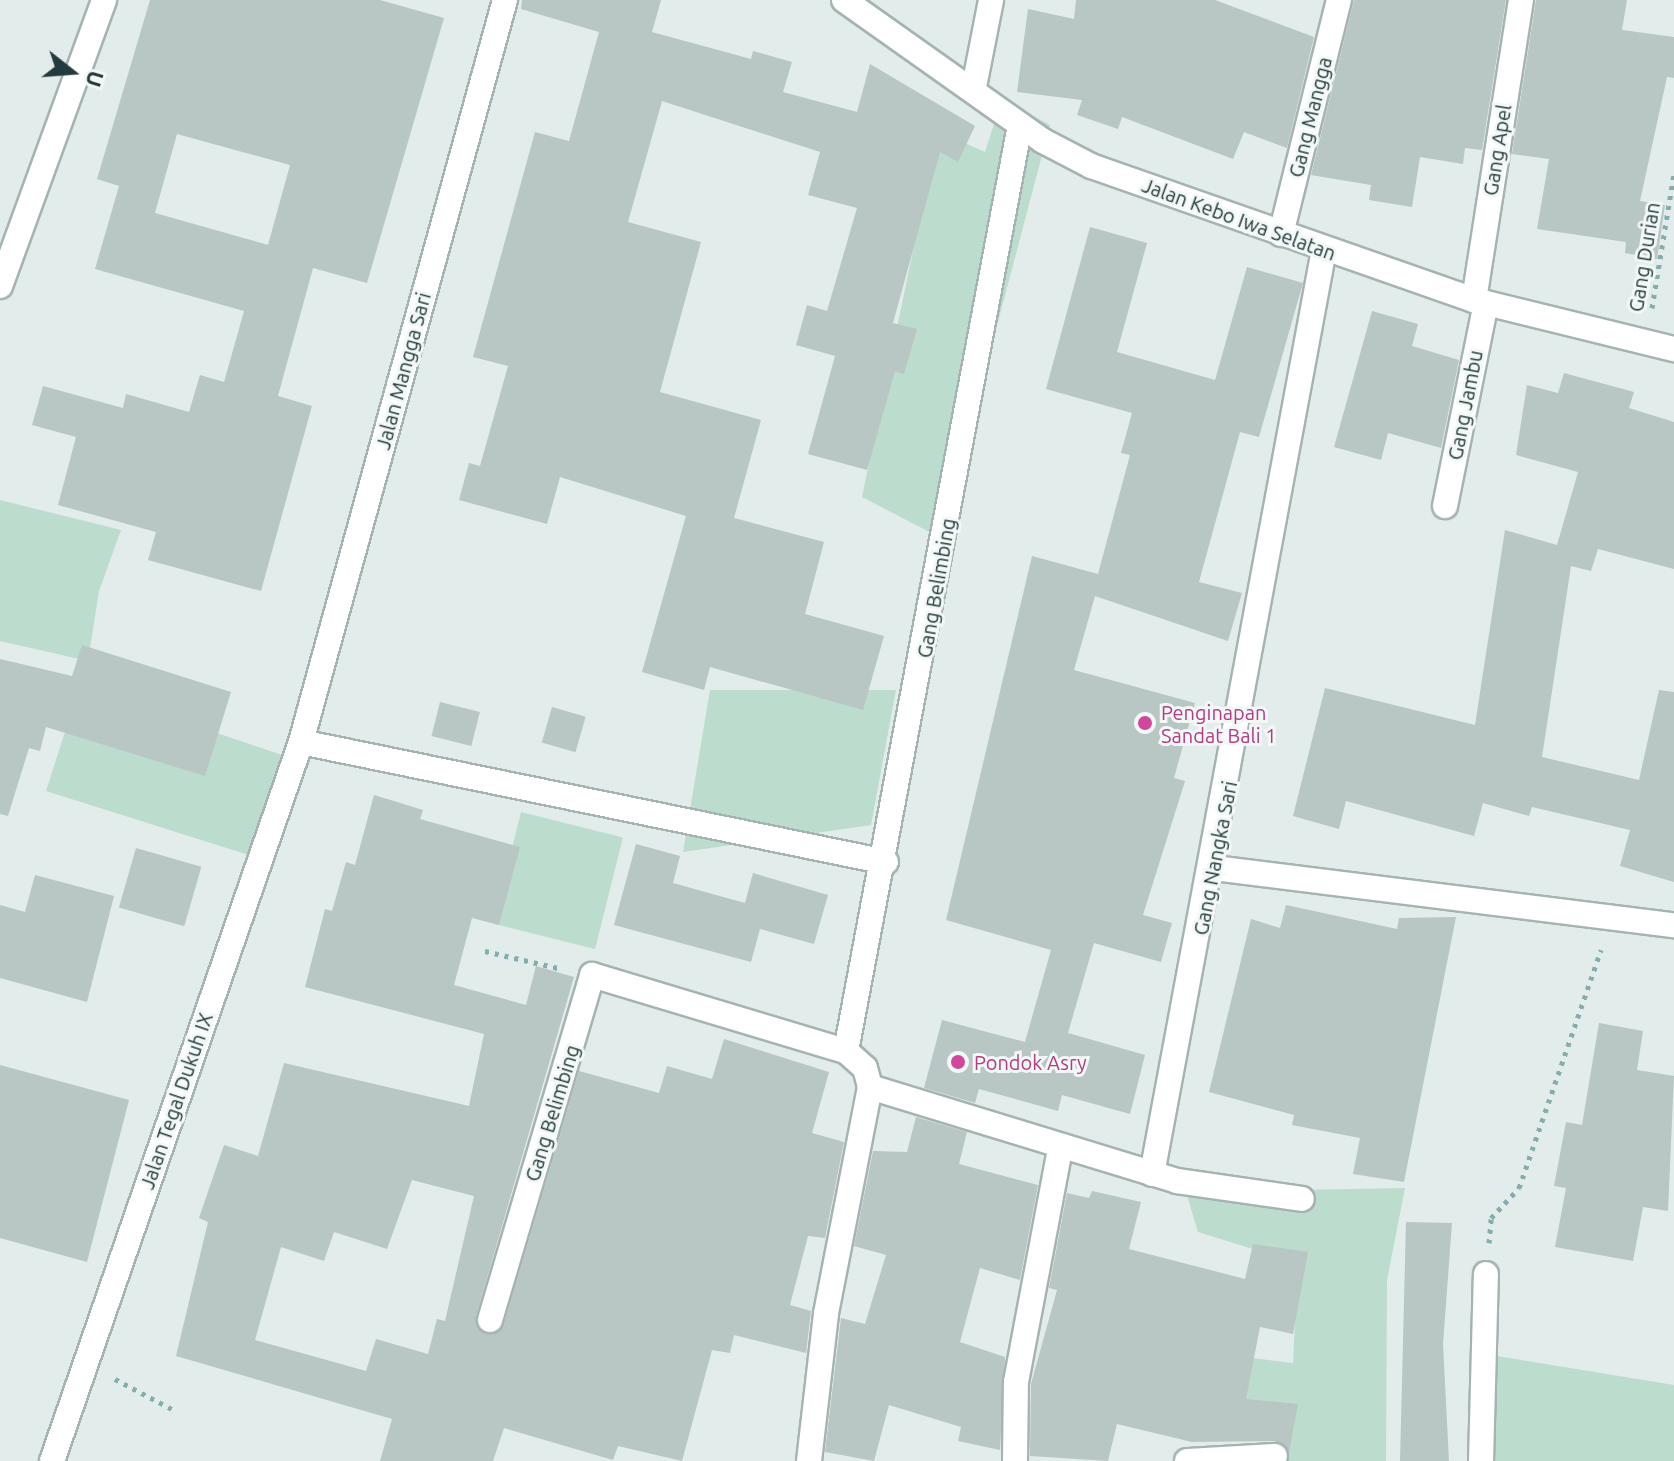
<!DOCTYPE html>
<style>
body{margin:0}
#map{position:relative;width:1674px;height:1461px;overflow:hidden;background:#e2ecea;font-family:Ubuntu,sans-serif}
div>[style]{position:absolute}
.green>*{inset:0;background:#bcdcce;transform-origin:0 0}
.building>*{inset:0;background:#b8c6c4;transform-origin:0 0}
.path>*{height:5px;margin-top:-2.5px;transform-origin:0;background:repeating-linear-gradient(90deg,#84aead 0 4px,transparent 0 10px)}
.roads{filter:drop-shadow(2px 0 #a5b3b2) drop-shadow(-2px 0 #a5b3b2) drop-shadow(0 2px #a5b3b2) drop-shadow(0 -2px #a5b3b2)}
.minor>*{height:24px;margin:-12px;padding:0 12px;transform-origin:12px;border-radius:12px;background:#fff}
.dots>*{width:22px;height:22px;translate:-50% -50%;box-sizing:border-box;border:4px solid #f3f8f7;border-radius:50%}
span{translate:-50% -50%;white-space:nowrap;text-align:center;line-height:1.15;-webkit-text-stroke:6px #f3f8f7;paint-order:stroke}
.street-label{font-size:20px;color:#233b3c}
.hotel-label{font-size:20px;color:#b23c85}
.left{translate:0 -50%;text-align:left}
.north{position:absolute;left:32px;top:32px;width:80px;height:80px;-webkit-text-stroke:6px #f3f8f7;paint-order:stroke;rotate:107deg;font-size:22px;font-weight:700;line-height:32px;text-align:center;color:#233b3c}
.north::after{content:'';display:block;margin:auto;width:28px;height:36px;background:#233b3c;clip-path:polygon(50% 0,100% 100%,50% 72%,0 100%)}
</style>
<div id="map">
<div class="green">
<i style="clip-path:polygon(1002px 99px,1050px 125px,941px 538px,862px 497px,921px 212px,891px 110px,985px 152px)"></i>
<i style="clip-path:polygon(0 500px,121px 530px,99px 591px,88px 661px,0 641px)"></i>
<i style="clip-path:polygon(710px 690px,896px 690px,871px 825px,683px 852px)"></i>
<i style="clip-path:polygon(74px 704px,152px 711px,300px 761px,268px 861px,46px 791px)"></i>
<i style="left:521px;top:812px;width:105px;height:115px;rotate:14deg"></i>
<i style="clip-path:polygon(1405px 1188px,1387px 1280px,1386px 1461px,1277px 1461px,1279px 1436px,1233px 1421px,1244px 1357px,1293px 1363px,1298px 1263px,1198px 1232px,1186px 1192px)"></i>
<i style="clip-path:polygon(1497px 1356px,1674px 1385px,1674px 1461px,1494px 1461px)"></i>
</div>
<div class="building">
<i style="clip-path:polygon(evenodd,150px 0,380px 0,444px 18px,367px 283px,313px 268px,278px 396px,312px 406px,261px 591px,148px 560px,156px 532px,58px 505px,76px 437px,32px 425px,43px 386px,123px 408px,126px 394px,189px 412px,200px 375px,224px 382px,244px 311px,95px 269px,119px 186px,97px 179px,150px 0,177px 134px,290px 165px,268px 245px,155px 213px,177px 134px)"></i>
<i style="clip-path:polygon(522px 0,661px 0,652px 32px,751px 59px,753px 51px,792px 62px,783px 92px,857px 112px,870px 64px,975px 126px,958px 162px,940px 152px,893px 323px,917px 329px,904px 374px,895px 371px,867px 470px,808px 454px,835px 356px,796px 345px,807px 305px,827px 311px,857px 208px,808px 195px,820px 152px,662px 101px,628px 222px,701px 242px,660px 392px,761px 420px,734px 518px,824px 542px,805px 614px,884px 636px,863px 710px,710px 667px,704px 690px,642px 672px,686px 516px,560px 477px,547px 524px,459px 500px,469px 463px,480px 466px,508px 366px,473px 357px,535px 132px,569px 141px,599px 32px,521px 9px)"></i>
<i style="clip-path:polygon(1076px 0,1215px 0,1314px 37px,1287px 148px,1244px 132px,1233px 159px,1122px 117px,1118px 129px,1077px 115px,1082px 100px,1017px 92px,1028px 9px,1074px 19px)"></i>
<i style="clip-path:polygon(1354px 0,1506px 0,1482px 150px,1465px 148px,1463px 164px,1420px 157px,1412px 207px,1369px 200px,1371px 185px,1311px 175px)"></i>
<i style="clip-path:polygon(1536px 0,1627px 0,1622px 30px,1674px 37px,1674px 78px,1667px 77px,1640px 201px,1665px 205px,1657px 259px,1625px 253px,1626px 242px,1537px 229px,1549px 159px,1512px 154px)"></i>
<i style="clip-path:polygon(1090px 227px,1147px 243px,1117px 352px,1215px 380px,1247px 267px,1303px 283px,1259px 437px,1240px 432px,1199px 582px,1242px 593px,1228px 641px,1095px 596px,1074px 670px,1195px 703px,1174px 778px,1185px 781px,1143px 915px,1172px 923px,1161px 962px,1094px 943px,1068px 1033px,1145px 1055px,1130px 1114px,1062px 1095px,1058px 1111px,979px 1089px,975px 1103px,924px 1088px,942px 1020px,1025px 1042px,1051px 950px,946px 920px,1032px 556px,1098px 574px,1130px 455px,1121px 453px,1132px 413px,1046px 389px)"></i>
<i style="clip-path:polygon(1372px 311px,1418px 324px,1412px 346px,1459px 360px,1441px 448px,1388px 433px,1381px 460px,1334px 447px)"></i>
<i style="clip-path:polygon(1564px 373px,1634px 392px,1629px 408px,1674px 422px,1674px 569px,1598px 549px,1591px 571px,1571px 566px,1542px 757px,1639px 780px,1659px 690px,1674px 692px,1674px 882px,1620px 866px,1630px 830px,1532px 807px,1529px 816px,1483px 803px,1474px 836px,1346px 801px,1339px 829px,1293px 816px,1325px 688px,1475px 725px,1505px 530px,1557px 545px,1578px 472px,1516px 455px,1527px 385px,1558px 393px)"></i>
<i style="clip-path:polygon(82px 645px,231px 692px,205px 776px,46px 727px,40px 751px,29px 748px,8px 816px,0 814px,0 659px,72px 676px)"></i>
<i style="left:440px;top:702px;width:41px;height:35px;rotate:14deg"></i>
<i style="left:552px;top:707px;width:35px;height:37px;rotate:16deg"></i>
<i style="clip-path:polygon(evenodd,374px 795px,423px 810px,420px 819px,520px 847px,499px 925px,472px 918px,454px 985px,526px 1005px,536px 966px,574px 977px,476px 1316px,485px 1334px,504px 1324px,579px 1071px,659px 1093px,667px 1066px,712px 1079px,724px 1039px,829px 1072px,812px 1133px,844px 1142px,825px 1238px,808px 1236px,790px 1305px,811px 1311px,806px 1353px,734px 1335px,730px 1353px,712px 1350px,682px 1461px,618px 1446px,613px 1460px,504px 1428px,493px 1461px,380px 1461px,392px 1419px,176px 1356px,208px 1222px,199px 1218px,224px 1145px,258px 1156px,284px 1063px,469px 1106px,484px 1034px,305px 987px,325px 909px,332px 911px,346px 862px,355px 865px,374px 795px,412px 1180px,474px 1196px,445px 1321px,437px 1319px,428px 1354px,376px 1339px,366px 1371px,255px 1340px,281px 1247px,324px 1261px,334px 1232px,387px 1249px,412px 1180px)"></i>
<i style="clip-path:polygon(636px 844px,680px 856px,673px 883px,745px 903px,753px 873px,828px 895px,814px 944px,760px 929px,751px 962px,614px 925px)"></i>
<i style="left:136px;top:848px;width:68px;height:62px;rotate:16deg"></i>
<i style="clip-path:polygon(35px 875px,114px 896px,87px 1002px,0 978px,0 905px,25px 912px)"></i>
<i style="clip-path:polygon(1286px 905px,1397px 929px,1399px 918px,1456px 917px,1404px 1182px,1353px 1174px,1360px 1138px,1292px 1125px,1294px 1115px,1209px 1092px,1251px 919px,1280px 928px)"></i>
<i style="clip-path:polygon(1599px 1023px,1643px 1031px,1637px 1070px,1674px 1076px,1668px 1211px,1643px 1207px,1633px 1261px,1555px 1247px,1566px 1188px,1554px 1186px,1566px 1122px,1582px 1125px)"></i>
<i style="clip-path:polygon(0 1065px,129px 1100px,87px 1262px,0 1238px)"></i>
<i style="clip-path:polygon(916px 1117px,967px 1132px,959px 1164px,1038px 1185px,1020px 1280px,980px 1268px,960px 1342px,1005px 1357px,1000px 1450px,958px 1441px,961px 1427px,889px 1405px,874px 1461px,825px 1452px,841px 1318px,865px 1324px,886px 1255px,854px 1246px,873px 1151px,907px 1152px)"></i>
<i style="clip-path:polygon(1092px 1191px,1141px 1202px,1129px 1249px,1245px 1279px,1253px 1244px,1308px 1252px,1293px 1334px,1260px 1327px,1246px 1399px,1298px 1404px,1289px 1452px,1275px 1441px,1192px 1442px,1117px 1424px,1108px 1461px,1030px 1456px,1031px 1384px,1057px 1290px,1049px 1288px,1067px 1193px,1089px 1198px)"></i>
<i style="clip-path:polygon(1406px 1222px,1452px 1223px,1443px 1344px,1449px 1461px,1400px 1461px)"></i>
</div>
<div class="path">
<i style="left:1652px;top:308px;width:137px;rotate:-80.7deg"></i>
<i style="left:485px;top:951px;width:75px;rotate:13.1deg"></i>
<i style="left:1489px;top:1243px;width:25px;rotate:-85deg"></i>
<i style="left:1491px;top:1218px;width:41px;rotate:-47deg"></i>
<i style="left:1519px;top:1188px;width:252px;rotate:-71deg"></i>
<i style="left:115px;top:1379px;width:64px;rotate:27.8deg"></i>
</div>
<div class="roads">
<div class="minor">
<i style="left:844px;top:0;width:244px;rotate:35.3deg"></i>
<i style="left:1043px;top:141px;width:54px;rotate:27.5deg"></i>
<i style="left:1091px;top:166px;width:406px;rotate:19.3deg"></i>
<i style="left:1474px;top:300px;width:206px;rotate:13.8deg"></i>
<i style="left:974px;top:87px;width:89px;rotate:-78.9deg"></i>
<i style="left:1281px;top:234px;width:241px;rotate:-76.1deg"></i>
<i style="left:0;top:286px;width:304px;rotate:-70deg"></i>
<i style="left:1474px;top:300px;width:304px;rotate:-81.1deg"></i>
<i style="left:1445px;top:506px;width:207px;rotate:-78.6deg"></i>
<i style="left:301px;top:742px;width:597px;rotate:11.59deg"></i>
<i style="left:1214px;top:868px;width:464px;rotate:7.1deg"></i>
<i style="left:846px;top:1051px;width:942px;rotate:-79.36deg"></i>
<i style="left:870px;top:1087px;width:321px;rotate:17deg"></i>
<i style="left:1177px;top:1181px;width:126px;rotate:8.2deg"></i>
<i style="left:1152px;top:1174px;width:940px;rotate:-79.46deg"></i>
<i style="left:490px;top:1320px;width:360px;rotate:-73.5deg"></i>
<i style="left:592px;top:975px;width:265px;rotate:16.7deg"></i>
<i style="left:846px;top:1051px;width:25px;rotate:42deg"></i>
<i style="left:865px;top:1068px;width:20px;rotate:75deg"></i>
<i style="left:870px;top:1087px;width:231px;rotate:101deg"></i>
<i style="left:826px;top:1314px;width:148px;rotate:96.6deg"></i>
<i style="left:52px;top:1461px;width:761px;rotate:-70.9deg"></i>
<i style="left:301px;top:742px;width:770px;rotate:-74.63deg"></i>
<i style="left:1015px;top:1461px;width:79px;rotate:-89.3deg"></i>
<i style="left:1016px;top:1382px;width:236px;rotate:-79.3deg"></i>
<i style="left:1187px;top:1461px;width:88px;rotate:-3.3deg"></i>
<i style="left:1481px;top:1461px;width:187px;rotate:-88.5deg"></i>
</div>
</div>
<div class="dots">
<i style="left:1145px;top:723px;background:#d1479c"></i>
<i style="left:958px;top:1062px;background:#d1479c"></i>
</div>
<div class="street-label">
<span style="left:1310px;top:117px;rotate:-76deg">Gang Mangga</span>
<span style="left:1497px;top:150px;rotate:-81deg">Gang Apel</span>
<span style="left:1239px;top:219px;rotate:20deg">Jalan Kebo Iwa Selatan</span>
<span style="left:1644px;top:257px;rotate:-81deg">Gang Durian</span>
<span style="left:403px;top:371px;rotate:-75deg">Jalan Mangga Sari</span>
<span style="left:1465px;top:405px;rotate:-79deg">Gang Jambu</span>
<span style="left:936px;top:588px;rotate:-80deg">Gang Belimbing</span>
<span style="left:1215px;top:858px;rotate:-79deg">Gang Nangka Sari</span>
<span style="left:176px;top:1101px;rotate:-71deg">Jalan Tegal Dukuh IX</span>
<span style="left:552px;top:1113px;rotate:-73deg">Gang Belimbing</span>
</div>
<div class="hotel-label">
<span class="left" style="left:1161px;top:724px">Penginapan<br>Sandat Bali 1</span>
<span class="left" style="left:974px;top:1062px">Pondok Asry</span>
</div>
<div class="north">U</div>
</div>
